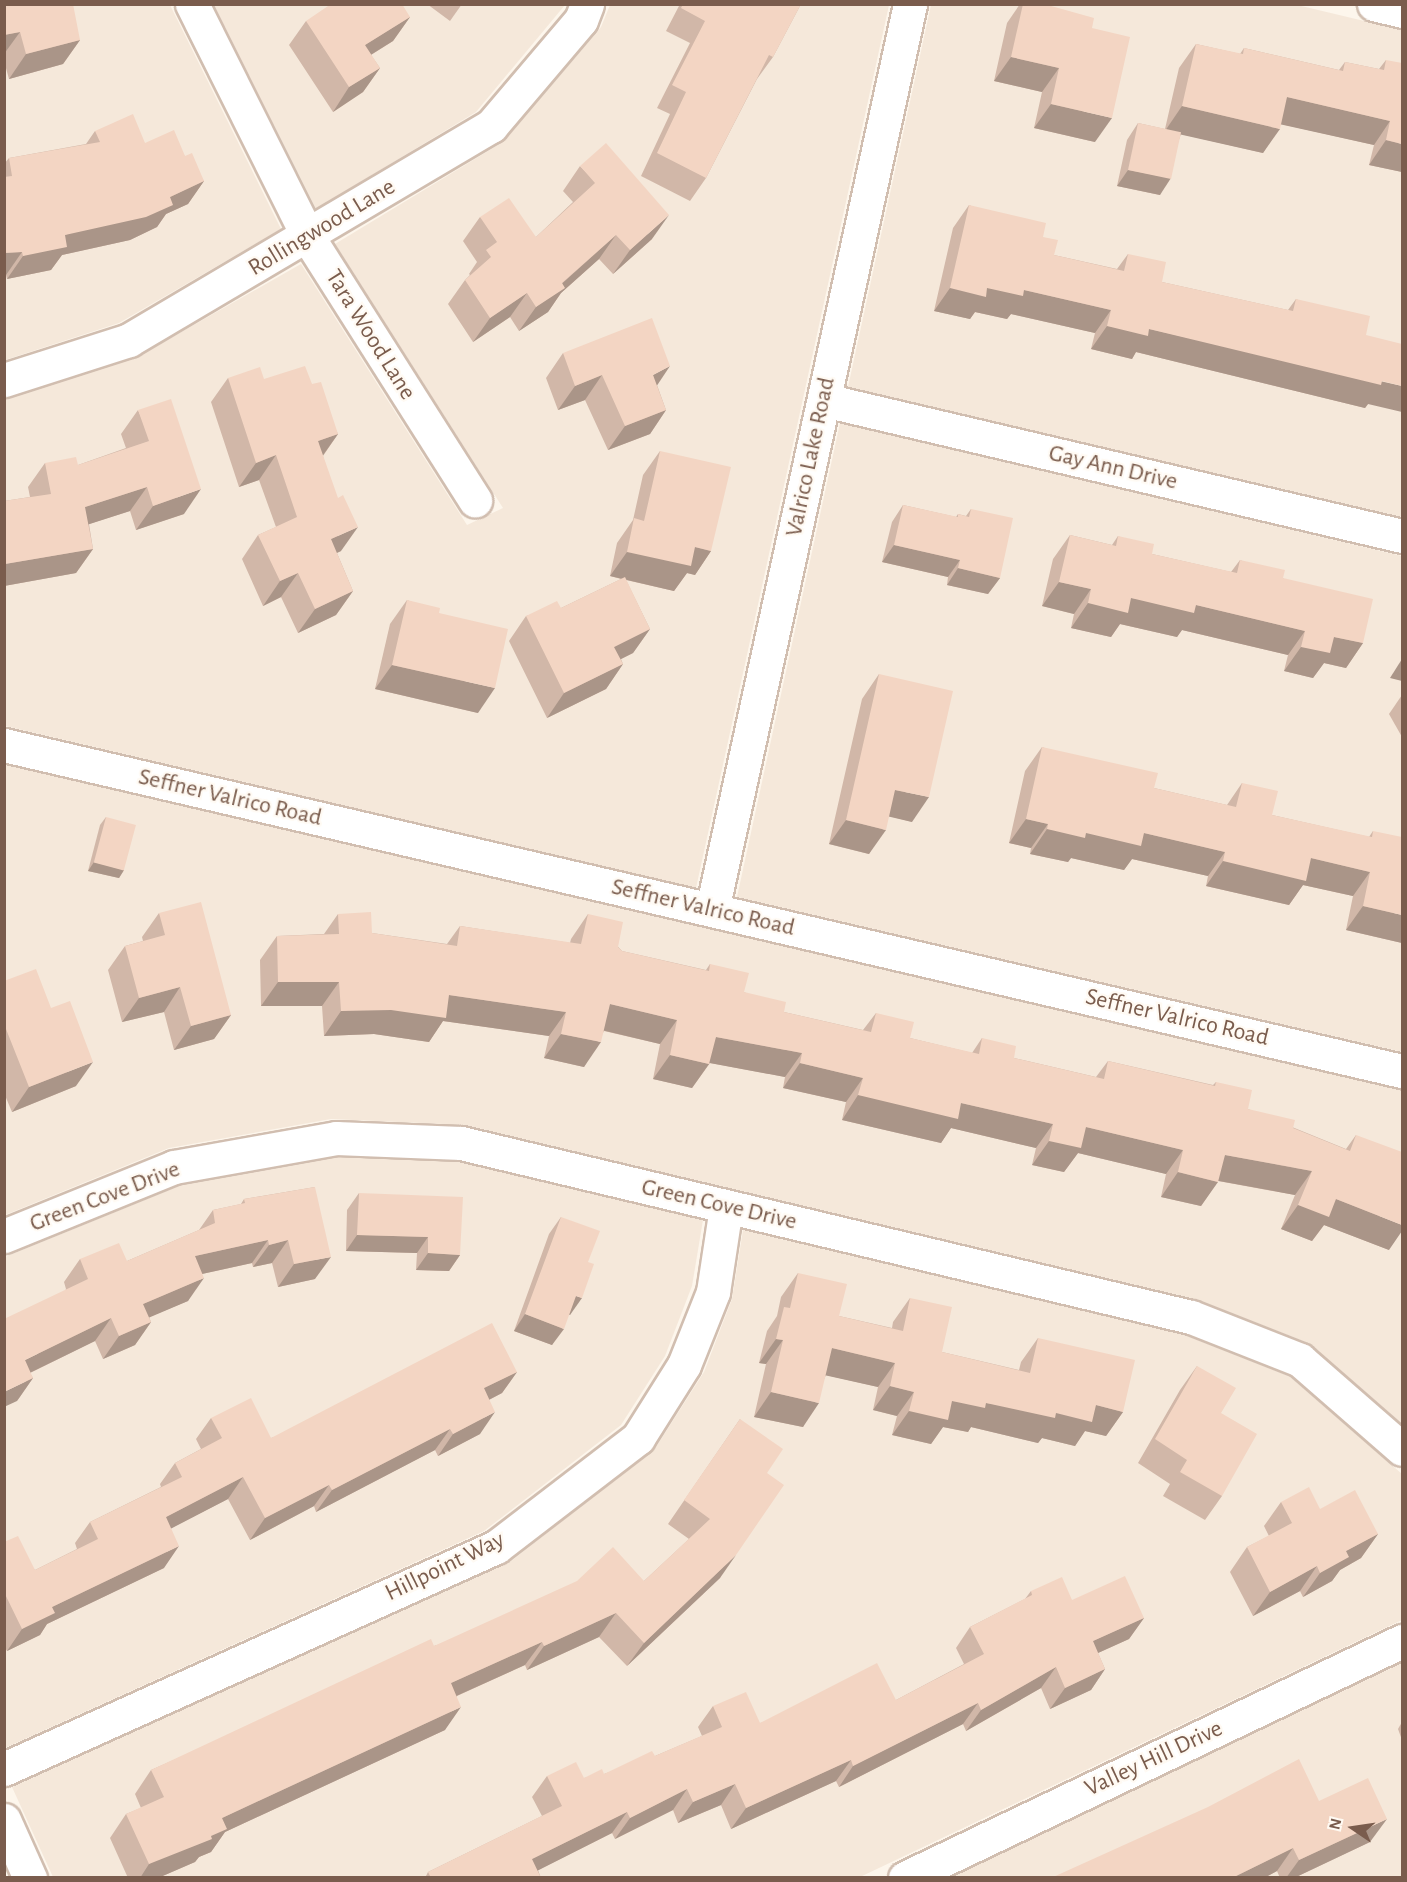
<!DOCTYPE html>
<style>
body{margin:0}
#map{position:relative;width:1407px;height:1882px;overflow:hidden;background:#fdf6ec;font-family:"Alegreya Sans",sans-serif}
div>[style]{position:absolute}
.residential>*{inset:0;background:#f5e8da}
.roads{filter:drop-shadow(2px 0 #d1beb0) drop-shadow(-2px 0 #d1beb0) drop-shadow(0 2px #d1beb0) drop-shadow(0 -2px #d1beb0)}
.minor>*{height:33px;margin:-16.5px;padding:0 16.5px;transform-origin:16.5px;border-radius:16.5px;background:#fff}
.tertiary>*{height:33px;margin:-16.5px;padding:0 16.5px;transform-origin:16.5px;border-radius:16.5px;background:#fff}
.wall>*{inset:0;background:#d1b7a8}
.shaded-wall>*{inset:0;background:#aa9588}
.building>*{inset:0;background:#f3d5c3;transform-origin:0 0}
span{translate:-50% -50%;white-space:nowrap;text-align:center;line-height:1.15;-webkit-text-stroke:4.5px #fffaf3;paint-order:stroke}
.street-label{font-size:24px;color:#7a5c4d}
.frame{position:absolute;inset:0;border:6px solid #7a5c4d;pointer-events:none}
.north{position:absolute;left:1323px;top:1798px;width:60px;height:60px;-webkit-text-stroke:4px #fffaf3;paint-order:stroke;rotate:283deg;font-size:16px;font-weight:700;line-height:24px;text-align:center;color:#7a5c4d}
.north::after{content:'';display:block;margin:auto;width:21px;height:27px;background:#7a5c4d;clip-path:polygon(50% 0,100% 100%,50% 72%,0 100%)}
</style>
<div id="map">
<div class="residential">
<i style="clip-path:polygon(1293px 4px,1402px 30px,1402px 517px,848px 387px,931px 5px)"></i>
<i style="clip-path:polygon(4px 5px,170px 5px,281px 229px,119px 323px,5px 360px)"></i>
<i style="clip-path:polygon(214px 5px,565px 5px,476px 112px,316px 209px)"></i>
<i style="clip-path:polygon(610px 5px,889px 5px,696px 888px,5px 726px,5px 399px,141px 355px,301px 264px,467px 525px,503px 508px,335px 244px,503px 142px,601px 27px)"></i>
<i style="clip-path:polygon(840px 423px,1402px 556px,1402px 1052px,737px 897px)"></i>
<i style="clip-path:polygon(4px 764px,1402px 1090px,1402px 1424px,1308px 1343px,1195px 1299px,465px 1125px,331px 1119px,169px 1148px,5px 1215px)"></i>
<i style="clip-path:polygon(338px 1156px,459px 1161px,703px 1220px,692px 1286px,665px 1356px,621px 1425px,484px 1531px,5px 1748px,5px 1257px,181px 1185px)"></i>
<i style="clip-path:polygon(743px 1230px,1185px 1335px,1289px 1376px,1402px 1474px,1402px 1620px,860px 1877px,53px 1877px,12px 1787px,510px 1562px,656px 1447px,704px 1372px,732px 1299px)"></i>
<i style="clip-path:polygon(1402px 1663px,1402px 1877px,951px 1877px)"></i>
</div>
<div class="roads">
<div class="minor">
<i style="left:192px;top:4px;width:260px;rotate:63.5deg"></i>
<i style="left:308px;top:237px;width:312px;rotate:57.6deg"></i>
<i style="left:1374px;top:4px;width:29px;rotate:14deg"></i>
<i style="left:4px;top:380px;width:131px;rotate:-17.7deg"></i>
<i style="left:129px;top:340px;width:421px;rotate:-30.6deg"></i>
<i style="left:491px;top:126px;width:139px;rotate:-49.7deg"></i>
<i style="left:581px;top:20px;width:17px;rotate:-69deg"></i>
<i style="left:824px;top:400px;width:594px;rotate:13.24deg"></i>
<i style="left:4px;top:1236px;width:183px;rotate:-22.1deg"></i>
<i style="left:174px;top:1167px;width:165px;rotate:-10.1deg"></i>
<i style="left:336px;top:1138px;width:125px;rotate:2.3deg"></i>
<i style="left:461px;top:1143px;width:750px;rotate:13.41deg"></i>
<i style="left:1191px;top:1317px;width:117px;rotate:21.5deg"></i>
<i style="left:1300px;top:1360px;width:135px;rotate:41.1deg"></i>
<i style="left:4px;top:1769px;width:540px;rotate:-24.29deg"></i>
<i style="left:496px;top:1547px;width:179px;rotate:-37.5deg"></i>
<i style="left:638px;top:1438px;width:86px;rotate:-57.8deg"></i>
<i style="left:684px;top:1365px;width:79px;rotate:-68.3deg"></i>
<i style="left:713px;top:1292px;width:86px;rotate:-81.3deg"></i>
<i style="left:4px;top:1820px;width:64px;rotate:65.9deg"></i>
<i style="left:905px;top:1878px;width:551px;rotate:-25.49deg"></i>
</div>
<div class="tertiary">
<i style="left:4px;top:745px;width:1436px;rotate:13.13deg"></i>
<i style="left:712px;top:910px;width:927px;rotate:-77.67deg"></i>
</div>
</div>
<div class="wall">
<i style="clip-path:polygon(4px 4px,80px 40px,63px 64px,9px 79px,4px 61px)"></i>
<i style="clip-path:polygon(427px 4px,462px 4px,450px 21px)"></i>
<i style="clip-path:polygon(680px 4px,801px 4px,773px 57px,757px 79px,706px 178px,690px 201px,641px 176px,670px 114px,657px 108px,690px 43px,666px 31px)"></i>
<i style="clip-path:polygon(1020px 4px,1044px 4px,1095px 142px,1034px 128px,1042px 92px,994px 81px,1007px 23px)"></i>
<i style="clip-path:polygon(410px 17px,393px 41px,371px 55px,380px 68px,363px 92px,333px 112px,289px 45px,306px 21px)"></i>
<i style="clip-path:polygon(1196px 44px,1240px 54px,1244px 48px,1339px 70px,1345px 62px,1379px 69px,1386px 60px,1402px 172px,1369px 165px,1374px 145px,1281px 124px,1263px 153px,1181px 134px,1160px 195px,1117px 186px,1127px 140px,1138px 123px,1165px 129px,1179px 68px)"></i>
<i style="clip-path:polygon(95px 131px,145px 143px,185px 156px,204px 181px,188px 204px,166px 214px,157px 227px,130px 240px,62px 255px,51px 270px,7px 279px,6px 275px,4px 275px,4px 164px,9px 158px,86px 144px)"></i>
<i style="clip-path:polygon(580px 166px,652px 239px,613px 274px,599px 259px,561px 293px,548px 312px,519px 331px,510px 317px,473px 342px,448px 304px,465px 280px,470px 275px,469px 274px,477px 262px,463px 241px,480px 217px,536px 237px,573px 202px,563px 191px)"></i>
<i style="clip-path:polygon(969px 205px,1043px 237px,1054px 255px,1117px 269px,1128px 254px,1162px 282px,1288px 310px,1296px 299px,1366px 335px,1368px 404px,1365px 408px,1136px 352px,1132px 359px,1091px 349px,1095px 333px,1011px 314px,1007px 319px,975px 312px,970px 319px,934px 311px,953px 228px)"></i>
<i style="clip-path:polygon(563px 353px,657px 385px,666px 410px,650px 434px,608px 450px,585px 400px,558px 410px,546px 378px)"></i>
<i style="clip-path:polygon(228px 378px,264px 379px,312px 384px,338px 434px,323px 456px,341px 551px,337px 553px,353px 591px,336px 615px,298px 633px,281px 597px,263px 606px,242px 559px,258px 535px,276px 527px,259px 480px,239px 487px,211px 402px)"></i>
<i style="clip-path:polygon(138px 410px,184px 514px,136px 530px,130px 511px,89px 524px,93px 549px,76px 573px,4px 586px,4px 501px,30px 497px,28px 487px,45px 463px,78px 465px,126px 448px,121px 434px)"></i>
<i style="clip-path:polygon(660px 451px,711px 551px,695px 575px,687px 573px,674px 591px,626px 580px,650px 629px,633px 653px,621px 659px,623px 664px,606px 689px,547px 718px,509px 641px,526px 616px,561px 608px,621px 579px,610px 576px,617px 543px,633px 520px,643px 475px)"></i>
<i style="clip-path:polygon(903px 505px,956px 517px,958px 514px,966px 516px,971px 509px,1000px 578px,988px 594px,947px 585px,948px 577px,882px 562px,892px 522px)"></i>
<i style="clip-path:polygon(1070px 535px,1112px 545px,1118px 536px,1152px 554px,1231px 572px,1240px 560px,1283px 578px,1363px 643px,1346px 668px,1324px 663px,1313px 678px,1284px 671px,1288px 655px,1182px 630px,1177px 637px,1120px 624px,1111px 637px,1071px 628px,1074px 614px,1042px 606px,1053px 559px)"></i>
<i style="clip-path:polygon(407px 600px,439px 613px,478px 713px,375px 689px,390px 624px)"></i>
<i style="clip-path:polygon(879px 674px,912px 822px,889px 816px,869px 854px,829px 844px,862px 699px)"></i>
<i style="clip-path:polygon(1402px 695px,1402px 737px,1389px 714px)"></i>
<i style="clip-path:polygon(1042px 747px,1154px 788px,1227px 805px,1242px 783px,1272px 815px,1369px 837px,1373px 831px,1402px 943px,1346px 930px,1353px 896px,1303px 885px,1289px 905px,1206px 886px,1208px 876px,1132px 859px,1124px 870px,1071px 858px,1068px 862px,1030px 854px,1031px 848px,1009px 843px,1025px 771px)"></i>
<i style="clip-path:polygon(106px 817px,124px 870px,119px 878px,88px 871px,100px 825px)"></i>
<i style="clip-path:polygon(159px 913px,231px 1015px,214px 1039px,174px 1050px,164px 1012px,122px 1022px,108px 970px,125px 946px,143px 941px,142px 937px)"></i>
<i style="clip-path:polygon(338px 914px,372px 933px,447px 944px,460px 926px,570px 943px,571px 939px,588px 914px,622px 951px,706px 970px,710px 964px,744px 992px,784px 1012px,863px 1030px,876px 1013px,910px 1038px,972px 1053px,982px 1038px,1014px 1058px,1096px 1077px,1108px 1061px,1213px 1085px,1216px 1082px,1248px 1109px,1346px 1149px,1356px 1135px,1389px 1250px,1324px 1225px,1312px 1241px,1281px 1229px,1295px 1195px,1218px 1181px,1201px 1206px,1161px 1197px,1166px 1174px,1078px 1153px,1064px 1172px,1032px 1165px,1036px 1148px,951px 1128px,941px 1143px,842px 1120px,846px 1102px,783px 1088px,785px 1077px,710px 1063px,692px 1088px,653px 1079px,660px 1044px,604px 1031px,584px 1067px,544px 1058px,549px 1036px,443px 1021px,429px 1042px,374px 1034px,324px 1036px,322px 1006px,261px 1006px,260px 960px,277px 936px,324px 934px)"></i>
<i style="clip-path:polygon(4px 981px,76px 1086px,12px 1112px,4px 1093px)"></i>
<i style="clip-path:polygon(315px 1187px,315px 1279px,278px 1287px,272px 1263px,253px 1267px,252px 1263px,202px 1274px,188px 1301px,149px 1317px,151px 1322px,135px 1345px,103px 1359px,95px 1341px,30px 1373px,33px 1378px,17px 1401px,66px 1289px,64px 1282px,80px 1259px,127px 1261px,199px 1230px,213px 1210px,241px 1204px,244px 1199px)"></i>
<i style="clip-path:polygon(359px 1193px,460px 1255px,449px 1271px,416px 1270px,417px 1253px,346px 1251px,347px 1210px)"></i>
<i style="clip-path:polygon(561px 1217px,588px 1262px,570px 1315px,569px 1314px,552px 1345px,514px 1331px,549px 1234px)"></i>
<i style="clip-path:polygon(798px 1273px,839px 1316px,892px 1328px,893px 1322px,910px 1298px,942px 1352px,1019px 1370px,1021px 1362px,1038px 1338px,1123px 1412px,1106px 1436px,1085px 1431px,1075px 1446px,1042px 1438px,1038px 1443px,971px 1427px,968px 1432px,943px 1427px,931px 1444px,892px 1435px,897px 1416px,873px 1410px,878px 1387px,826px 1375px,803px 1427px,754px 1417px,766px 1364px,759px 1363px,767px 1331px,777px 1316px,781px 1297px)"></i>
<i style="clip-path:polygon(1197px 1366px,1221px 1413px,1222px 1496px,1205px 1520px,1163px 1496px,1170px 1484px,1138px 1463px,1180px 1390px)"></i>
<i style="clip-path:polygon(517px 1372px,502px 1393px,489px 1400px,480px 1434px,438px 1456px,435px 1450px,316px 1512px,314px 1506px,250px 1540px,228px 1499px,171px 1528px,164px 1568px,47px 1624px,40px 1635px,7px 1651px,4px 1646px,4px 1542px,35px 1570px,77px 1549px,75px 1543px,90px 1522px,161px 1487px,160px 1484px,175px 1463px,201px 1449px,196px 1439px,211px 1418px,271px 1438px)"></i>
<i style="clip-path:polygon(740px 1419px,767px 1473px,720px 1578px,627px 1666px,599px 1637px,527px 1670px,525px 1665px,457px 1696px,445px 1730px,225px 1832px,211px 1852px,199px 1857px,195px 1862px,158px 1878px,128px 1878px,110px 1838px,126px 1814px,141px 1808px,135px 1794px,151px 1770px,434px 1646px,644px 1581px,689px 1539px,668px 1524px)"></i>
<i style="clip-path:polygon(1281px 1502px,1320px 1509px,1378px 1534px,1361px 1558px,1340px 1570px,1332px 1581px,1303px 1597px,1300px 1591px,1253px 1616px,1230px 1572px,1247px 1547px,1269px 1536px,1264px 1526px)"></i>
<i style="clip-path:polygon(1031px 1591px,1072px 1600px,1144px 1618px,1129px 1639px,1098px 1653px,1105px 1669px,1091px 1690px,1050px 1709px,1041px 1688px,966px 1731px,963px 1724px,839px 1787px,836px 1781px,731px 1829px,721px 1805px,678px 1823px,673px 1810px,615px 1839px,612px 1833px,538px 1870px,541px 1878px,425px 1878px,428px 1872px,542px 1816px,532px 1797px,547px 1776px,584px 1778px,604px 1774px,655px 1756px,702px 1736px,698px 1727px,713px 1706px,760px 1723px,896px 1700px,964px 1664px,956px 1648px,970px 1627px,1025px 1599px)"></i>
<i style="clip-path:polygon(1402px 1722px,1402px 1740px,1398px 1729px)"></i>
<i style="clip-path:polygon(1319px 1801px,1370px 1842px,1294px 1878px,1280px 1878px,1277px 1871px,1264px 1878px,1051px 1878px)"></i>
</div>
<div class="shaded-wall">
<i style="clip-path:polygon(410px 17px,393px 41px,348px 69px,365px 45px)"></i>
<i style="clip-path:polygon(20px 32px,4px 54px,4px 35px)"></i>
<i style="clip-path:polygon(80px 40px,63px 64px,9px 79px,26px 54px)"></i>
<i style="clip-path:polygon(1011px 57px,1059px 68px,1042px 92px,994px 81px)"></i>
<i style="clip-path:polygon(380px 68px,363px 92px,333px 112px,349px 87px)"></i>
<i style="clip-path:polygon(1287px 97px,1390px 121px,1374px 145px,1270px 122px)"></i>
<i style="clip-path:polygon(1051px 104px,1112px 118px,1095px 142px,1034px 128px)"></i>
<i style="clip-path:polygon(1182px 106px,1280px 129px,1263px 153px,1165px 131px)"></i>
<i style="clip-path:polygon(1386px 140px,1402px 144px,1402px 172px,1369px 165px)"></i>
<i style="clip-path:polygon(1128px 170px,1171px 178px,1160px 195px,1117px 186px)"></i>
<i style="clip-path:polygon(204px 181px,188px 204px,166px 214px,157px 227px,130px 240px,62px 255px,51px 270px,7px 279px,23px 256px,65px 235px,170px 197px)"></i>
<i style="clip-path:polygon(669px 215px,652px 239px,613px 274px,630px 250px)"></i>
<i style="clip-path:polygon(616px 235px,599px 259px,561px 293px,548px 312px,519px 331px,536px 307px)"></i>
<i style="clip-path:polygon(22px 252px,6px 275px,4px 275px,4px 253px)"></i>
<i style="clip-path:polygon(950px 288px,987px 288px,1024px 290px,1111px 310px,1095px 333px,1011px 314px,1007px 319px,975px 312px,970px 319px,934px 311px)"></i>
<i style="clip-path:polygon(527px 293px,510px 317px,473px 342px,490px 318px)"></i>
<i style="clip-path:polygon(1107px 326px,1149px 329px,1402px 386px,1402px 412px,1368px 404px,1365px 408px,1136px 352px,1132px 359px,1091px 349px)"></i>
<i style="clip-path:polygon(670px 366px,654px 390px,653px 375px)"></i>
<i style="clip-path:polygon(602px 375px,585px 400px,558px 410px,575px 386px)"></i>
<i style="clip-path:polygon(666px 410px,650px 434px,608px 450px,625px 426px)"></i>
<i style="clip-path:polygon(338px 434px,321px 458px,318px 441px)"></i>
<i style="clip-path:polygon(276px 455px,259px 480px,239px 487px,256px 463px)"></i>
<i style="clip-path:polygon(147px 487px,130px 511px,68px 531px,85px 507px)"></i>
<i style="clip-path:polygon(201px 489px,184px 514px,136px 530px,153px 506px)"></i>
<i style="clip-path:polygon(358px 527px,341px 551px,314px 563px,331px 539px)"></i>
<i style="clip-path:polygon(894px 545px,960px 560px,948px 577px,882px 562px)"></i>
<i style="clip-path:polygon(695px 547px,711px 551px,695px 575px,687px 573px,674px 591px,610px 576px,627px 552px)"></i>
<i style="clip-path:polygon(93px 549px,76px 573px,4px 586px,5px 564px)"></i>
<i style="clip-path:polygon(958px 568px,1000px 578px,988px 594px,947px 585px)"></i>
<i style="clip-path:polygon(298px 573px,281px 597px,263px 606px,280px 581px)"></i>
<i style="clip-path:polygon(1059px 582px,1091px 589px,1074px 614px,1042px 606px)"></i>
<i style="clip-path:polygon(353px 591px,336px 615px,298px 633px,315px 609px)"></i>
<i style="clip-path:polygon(1131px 598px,1196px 605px,1305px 631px,1288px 655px,1182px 630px,1177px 637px,1120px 624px,1111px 637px,1071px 628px,1088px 603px)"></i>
<i style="clip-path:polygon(650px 629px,633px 653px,597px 671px,614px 647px)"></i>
<i style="clip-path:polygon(1334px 637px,1363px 643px,1346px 668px,1324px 663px,1313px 678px,1284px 671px,1301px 647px)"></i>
<i style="clip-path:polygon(1402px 659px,1402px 681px,1390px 678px)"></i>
<i style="clip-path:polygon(623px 664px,606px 689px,547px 718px,564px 693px)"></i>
<i style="clip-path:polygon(392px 665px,495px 688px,478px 713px,375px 689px)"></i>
<i style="clip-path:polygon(895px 790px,929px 797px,912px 822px,878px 814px)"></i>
<i style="clip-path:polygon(1026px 819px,1048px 824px,1031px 848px,1009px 843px)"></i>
<i style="clip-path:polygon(846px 820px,886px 830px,869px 854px,829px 844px)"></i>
<i style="clip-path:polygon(1047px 829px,1086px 833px,1144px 833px,1225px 852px,1208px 876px,1132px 859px,1124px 870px,1071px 858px,1068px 862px,1030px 854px)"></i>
<i style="clip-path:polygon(1311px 858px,1370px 872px,1353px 896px,1303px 885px,1289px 905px,1206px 886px,1223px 861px)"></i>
<i style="clip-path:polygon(94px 862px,124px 870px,119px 878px,88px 871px)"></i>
<i style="clip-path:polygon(1363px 906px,1402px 915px,1402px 943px,1346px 930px)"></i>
<i style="clip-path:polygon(278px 982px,339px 982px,322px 1006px,261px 1006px)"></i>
<i style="clip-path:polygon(180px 987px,164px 1012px,122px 1022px,139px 998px)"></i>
<i style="clip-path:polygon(449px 995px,566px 1012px,549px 1036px,443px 1021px,429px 1042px,374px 1034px,324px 1036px,341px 1011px)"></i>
<i style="clip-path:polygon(610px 1004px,677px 1020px,660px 1044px,593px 1028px)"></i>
<i style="clip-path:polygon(231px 1015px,214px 1039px,174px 1050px,191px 1026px)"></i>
<i style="clip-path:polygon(561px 1034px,601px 1042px,584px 1067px,544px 1058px)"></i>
<i style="clip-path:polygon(716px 1037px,802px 1053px,785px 1077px,699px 1061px)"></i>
<i style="clip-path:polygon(670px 1055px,709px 1064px,692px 1088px,653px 1079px)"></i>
<i style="clip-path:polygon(93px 1062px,76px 1086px,12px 1112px,29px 1087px)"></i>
<i style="clip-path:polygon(800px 1063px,863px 1078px,846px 1102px,783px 1088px)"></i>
<i style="clip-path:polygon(858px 1095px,961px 1103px,1053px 1124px,1036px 1148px,951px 1128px,941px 1143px,842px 1120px)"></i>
<i style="clip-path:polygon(1086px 1127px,1183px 1150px,1166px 1174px,1078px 1153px,1064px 1172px,1032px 1165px,1049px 1141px)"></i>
<i style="clip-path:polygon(1225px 1155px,1312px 1171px,1295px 1195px,1208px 1179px)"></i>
<i style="clip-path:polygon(1178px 1172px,1218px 1182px,1201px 1206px,1161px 1197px)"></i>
<i style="clip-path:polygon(1336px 1199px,1402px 1225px,1402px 1231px,1389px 1250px,1324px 1225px,1312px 1241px,1281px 1229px,1298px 1205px)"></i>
<i style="clip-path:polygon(357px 1235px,428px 1237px,417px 1253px,346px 1251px)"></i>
<i style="clip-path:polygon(268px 1240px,252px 1263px,179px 1279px,195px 1256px)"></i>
<i style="clip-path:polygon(288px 1240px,272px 1263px,253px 1267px,269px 1245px)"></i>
<i style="clip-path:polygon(428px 1253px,460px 1255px,449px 1271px,416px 1270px)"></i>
<i style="clip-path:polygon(331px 1257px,315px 1279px,278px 1287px,294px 1264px)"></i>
<i style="clip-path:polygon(204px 1278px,188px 1301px,127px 1327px,143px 1304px)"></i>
<i style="clip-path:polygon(576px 1296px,582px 1298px,570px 1315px,564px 1312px)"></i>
<i style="clip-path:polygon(525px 1314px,564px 1329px,552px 1345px,514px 1331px)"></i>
<i style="clip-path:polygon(111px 1318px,95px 1341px,9px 1383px,25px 1360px)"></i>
<i style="clip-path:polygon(151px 1322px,135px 1345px,103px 1359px,119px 1336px)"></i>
<i style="clip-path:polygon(776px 1339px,783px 1340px,766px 1364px,759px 1363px)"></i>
<i style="clip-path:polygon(832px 1348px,895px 1363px,878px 1387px,815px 1373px)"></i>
<i style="clip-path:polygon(517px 1372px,502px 1393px,469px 1410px,484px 1388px)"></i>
<i style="clip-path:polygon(33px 1378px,17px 1401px,4px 1407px,4px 1392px)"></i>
<i style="clip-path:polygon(890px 1386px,914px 1392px,897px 1416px,873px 1410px)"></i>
<i style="clip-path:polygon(771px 1392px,819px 1403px,803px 1427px,754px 1417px)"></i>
<i style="clip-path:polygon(952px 1401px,986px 1403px,1056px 1413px,1096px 1405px,1123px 1412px,1106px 1436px,1085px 1431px,1075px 1446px,1042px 1438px,1038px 1443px,971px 1427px,968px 1432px,943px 1427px,931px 1444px,892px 1435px,909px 1411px)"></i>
<i style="clip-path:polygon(495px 1412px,480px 1434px,438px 1456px,453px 1434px)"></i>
<i style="clip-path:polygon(450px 1429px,435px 1450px,316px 1512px,332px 1490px)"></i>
<i style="clip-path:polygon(243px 1477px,228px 1499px,151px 1539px,166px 1517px)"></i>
<i style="clip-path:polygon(329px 1485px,314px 1506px,250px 1540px,265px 1518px)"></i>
<i style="clip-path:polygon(1378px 1534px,1361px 1558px,1340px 1570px,1332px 1581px,1303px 1597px,1320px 1573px,1346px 1551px)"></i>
<i style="clip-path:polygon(179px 1546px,164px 1568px,47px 1624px,40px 1635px,7px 1651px,22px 1629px,52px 1607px)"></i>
<i style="clip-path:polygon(736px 1555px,720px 1578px,627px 1666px,644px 1643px)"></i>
<i style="clip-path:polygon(1317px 1566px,1300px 1591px,1253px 1616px,1270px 1592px)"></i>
<i style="clip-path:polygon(616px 1613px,599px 1637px,527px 1670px,544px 1646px)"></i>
<i style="clip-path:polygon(1144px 1618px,1129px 1639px,1078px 1662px,1093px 1641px)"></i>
<i style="clip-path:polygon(542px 1642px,525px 1665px,434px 1706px,451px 1683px)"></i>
<i style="clip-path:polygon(1056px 1667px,1041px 1688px,966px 1731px,981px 1710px)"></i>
<i style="clip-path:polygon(1105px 1669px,1091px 1690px,1050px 1709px,1065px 1688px)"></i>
<i style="clip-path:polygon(978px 1703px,963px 1724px,839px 1787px,853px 1766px)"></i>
<i style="clip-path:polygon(461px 1707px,445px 1730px,225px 1832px,211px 1852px,199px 1857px,195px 1862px,158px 1878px,140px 1878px,149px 1864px,222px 1818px)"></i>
<i style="clip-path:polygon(851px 1760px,836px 1781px,731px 1829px,746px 1808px)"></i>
<i style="clip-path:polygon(735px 1784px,721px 1805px,678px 1823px,693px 1802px)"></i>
<i style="clip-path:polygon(687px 1789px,673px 1810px,615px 1839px,630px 1818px)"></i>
<i style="clip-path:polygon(627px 1812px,612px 1833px,523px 1878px,532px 1859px)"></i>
<i style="clip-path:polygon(1387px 1819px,1370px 1842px,1294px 1878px,1286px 1878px,1299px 1860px)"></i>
<i style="clip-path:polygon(1293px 1848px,1277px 1871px,1264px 1878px,1232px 1878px)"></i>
</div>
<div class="building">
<i style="clip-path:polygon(4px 4px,73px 4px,80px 40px,26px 54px,20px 32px,4px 35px)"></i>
<i style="clip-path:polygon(331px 4px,402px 4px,410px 17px,365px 45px,380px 68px,349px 87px,306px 21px)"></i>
<i style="clip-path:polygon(683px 4px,801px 4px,773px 57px,769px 55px,706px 178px,657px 153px,686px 92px,672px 85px,705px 21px,681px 8px)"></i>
<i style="clip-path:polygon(1023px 4px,1044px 4px,1094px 18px,1092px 28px,1130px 37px,1112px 118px,1051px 104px,1059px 68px,1011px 57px)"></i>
<i style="clip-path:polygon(1196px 44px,1243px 54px,1244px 48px,1343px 71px,1345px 62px,1384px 70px,1386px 60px,1402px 63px,1402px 144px,1386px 140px,1390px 121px,1287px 97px,1280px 129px,1182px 106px)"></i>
<i style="clip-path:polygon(133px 114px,145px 143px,174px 130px,185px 156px,192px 153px,204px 181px,170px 197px,173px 205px,146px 217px,65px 235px,67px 247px,23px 256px,22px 252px,4px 253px,4px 177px,12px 176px,9px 158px,100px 142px,95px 131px)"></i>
<i style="left:1138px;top:123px;width:44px;height:48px;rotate:12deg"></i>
<i style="clip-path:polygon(606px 143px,669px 215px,630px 250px,616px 235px,562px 283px,565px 288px,536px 307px,527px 293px,490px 318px,465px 280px,491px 257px,486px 250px,497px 242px,480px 217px,509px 198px,536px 237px,595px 183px,580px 166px)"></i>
<i style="clip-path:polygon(969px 205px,1046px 223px,1043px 237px,1058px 240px,1054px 255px,1124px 271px,1128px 254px,1166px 262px,1162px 282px,1293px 311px,1296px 299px,1370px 316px,1366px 335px,1402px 344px,1402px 386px,1382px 381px,1381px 385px,1149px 329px,1148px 336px,1107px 326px,1111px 310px,1024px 290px,1023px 296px,987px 288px,986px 297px,950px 288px)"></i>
<i style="clip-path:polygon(652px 318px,670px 366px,653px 375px,666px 410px,625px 426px,602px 375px,575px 386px,563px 353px)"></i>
<i style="clip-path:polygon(305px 366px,312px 384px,321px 382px,338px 434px,318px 441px,338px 498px,343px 495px,358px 527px,331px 539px,353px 591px,315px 609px,298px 573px,280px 581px,258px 535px,297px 517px,276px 455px,256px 463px,228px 378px,260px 367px,264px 379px)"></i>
<i style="clip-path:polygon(171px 399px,201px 489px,153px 506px,147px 487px,85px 507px,93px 549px,5px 564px,4px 501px,51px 494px,45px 463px,76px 457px,78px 465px,149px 441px,138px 410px)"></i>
<i style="clip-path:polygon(660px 451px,731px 467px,711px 551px,695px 547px,691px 566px,627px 552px,634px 518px,644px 521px)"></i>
<i style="clip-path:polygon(903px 505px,958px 517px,958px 514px,969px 517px,971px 509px,1013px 518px,1000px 578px,958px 568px,960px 560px,894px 545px)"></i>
<i style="clip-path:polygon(1070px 535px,1116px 546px,1118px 536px,1154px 544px,1152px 554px,1237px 573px,1240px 560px,1285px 570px,1283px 578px,1373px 599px,1363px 643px,1334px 637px,1330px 653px,1301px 647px,1305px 631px,1196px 605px,1194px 613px,1131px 598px,1128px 613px,1088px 603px,1091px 589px,1059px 582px)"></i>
<i style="clip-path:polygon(625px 577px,650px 629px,614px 647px,623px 664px,564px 693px,526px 616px,557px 601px,561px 608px)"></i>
<i style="clip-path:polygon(407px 600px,440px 608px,439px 613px,508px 629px,495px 688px,392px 665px)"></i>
<i style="clip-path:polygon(879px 674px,953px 691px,929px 797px,895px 790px,886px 830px,846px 820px)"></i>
<i style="clip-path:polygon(1042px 747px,1158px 773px,1154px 788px,1236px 807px,1242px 783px,1278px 791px,1272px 815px,1372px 837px,1373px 831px,1402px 837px,1402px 915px,1363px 906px,1370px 872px,1311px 858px,1306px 881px,1223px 861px,1225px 852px,1144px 833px,1141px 846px,1086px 833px,1085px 838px,1047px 829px,1048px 824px,1026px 819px)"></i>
<i style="left:106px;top:817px;width:31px;height:47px;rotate:15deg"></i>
<i style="clip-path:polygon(201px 902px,231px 1015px,191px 1026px,180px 987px,139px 998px,125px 946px,165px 935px,159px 913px)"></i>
<i style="clip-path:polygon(371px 912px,372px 933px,457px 946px,460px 926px,581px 944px,588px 914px,623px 922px,618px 947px,622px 951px,709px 971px,710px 964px,749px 973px,744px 992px,786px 1002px,784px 1012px,871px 1032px,876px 1013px,914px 1022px,910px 1038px,979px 1054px,982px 1038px,1016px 1046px,1014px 1058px,1104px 1079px,1108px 1061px,1215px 1086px,1216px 1082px,1252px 1090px,1248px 1109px,1295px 1120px,1293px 1128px,1350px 1151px,1356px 1135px,1402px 1152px,1402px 1225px,1336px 1199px,1329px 1217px,1298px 1205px,1312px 1171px,1225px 1155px,1218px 1182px,1178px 1172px,1183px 1150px,1086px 1127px,1081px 1148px,1049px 1141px,1053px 1124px,961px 1103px,958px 1119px,858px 1095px,863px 1078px,800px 1063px,802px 1053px,716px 1037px,709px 1064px,670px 1055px,677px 1020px,610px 1004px,601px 1042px,561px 1034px,566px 1012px,449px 995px,446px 1018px,391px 1010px,341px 1011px,339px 982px,278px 982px,277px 936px,339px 934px,338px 914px)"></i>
<i style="clip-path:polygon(36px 969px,51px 1008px,70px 1001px,93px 1062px,29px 1087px,4px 1024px,4px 981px)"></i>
<i style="clip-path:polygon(315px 1187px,331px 1257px,294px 1264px,288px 1240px,269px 1245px,268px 1240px,195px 1256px,204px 1278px,143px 1304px,151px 1322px,119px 1336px,111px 1318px,25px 1360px,33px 1378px,4px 1392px,4px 1319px,88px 1279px,80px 1259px,119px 1243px,127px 1261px,215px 1223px,213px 1210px,245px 1203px,244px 1199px)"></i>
<i style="clip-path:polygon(359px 1193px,463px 1197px,460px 1255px,428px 1253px,428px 1237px,357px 1235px)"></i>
<i style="clip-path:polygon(561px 1217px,600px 1231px,588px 1262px,594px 1264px,582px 1298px,576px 1296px,564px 1329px,525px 1314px)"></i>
<i style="clip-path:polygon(798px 1273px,847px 1284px,839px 1316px,903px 1331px,910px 1298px,952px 1307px,942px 1352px,1030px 1373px,1038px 1338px,1135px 1360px,1123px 1412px,1096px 1405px,1092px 1422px,1056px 1413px,1055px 1418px,986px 1403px,985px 1408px,952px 1401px,948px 1420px,909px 1411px,914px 1392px,890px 1386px,895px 1363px,832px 1348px,819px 1403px,771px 1392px,783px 1340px,776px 1339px,784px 1307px,790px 1308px)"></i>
<i style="clip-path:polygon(492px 1323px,517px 1372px,484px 1388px,495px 1412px,453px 1434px,450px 1429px,332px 1490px,329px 1485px,265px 1518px,243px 1477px,166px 1517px,179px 1546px,52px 1607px,55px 1613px,22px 1629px,4px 1592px,4px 1542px,18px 1536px,35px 1570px,98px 1539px,90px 1522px,182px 1477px,175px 1463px,222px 1438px,211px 1418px,251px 1398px,271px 1438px)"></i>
<i style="clip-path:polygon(1197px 1366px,1236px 1388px,1221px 1413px,1257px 1434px,1222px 1496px,1180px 1472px,1187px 1460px,1155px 1439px)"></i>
<i style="clip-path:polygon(740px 1419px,783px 1449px,767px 1473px,784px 1485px,736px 1555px,644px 1643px,616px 1613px,544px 1646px,542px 1642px,451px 1683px,461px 1707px,222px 1818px,227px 1829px,211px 1836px,212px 1839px,149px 1864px,126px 1814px,164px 1797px,151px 1770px,431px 1639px,434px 1646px,577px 1581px,613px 1547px,644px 1581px,710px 1519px,684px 1500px)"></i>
<i style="clip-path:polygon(1309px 1487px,1320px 1509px,1355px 1490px,1378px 1534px,1346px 1551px,1349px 1557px,1320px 1573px,1317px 1566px,1270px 1592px,1247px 1547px,1292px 1523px,1281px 1502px)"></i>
<i style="clip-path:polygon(1125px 1576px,1144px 1618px,1093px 1641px,1105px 1669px,1065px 1688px,1056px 1667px,981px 1710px,978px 1703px,853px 1766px,851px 1760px,746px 1808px,735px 1784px,693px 1802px,687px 1789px,630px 1818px,627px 1812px,532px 1859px,541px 1878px,431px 1878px,428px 1872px,562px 1806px,547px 1776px,576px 1762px,584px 1778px,602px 1769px,604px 1774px,652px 1751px,655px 1756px,722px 1727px,713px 1706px,746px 1692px,760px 1723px,877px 1663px,896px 1700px,984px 1654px,970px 1627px,1032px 1595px,1031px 1591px,1062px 1577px,1072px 1600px)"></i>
<i style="clip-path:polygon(1299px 1759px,1319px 1801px,1368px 1778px,1387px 1819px,1299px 1860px,1293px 1848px,1232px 1878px,1190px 1878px,1189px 1876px,1185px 1878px,1051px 1878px,1208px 1807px)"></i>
</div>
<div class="street-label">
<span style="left:322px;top:228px;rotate:-31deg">Rollingwood Lane</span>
<span style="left:370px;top:335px;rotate:58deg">Tara Wood Lane</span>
<span style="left:811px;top:457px;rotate:-78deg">Valrico Lake Road</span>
<span style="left:1113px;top:468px;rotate:13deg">Gay Ann Drive</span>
<span style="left:230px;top:798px;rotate:13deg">Seffner Valrico Road</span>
<span style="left:703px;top:908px;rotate:13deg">Seffner Valrico Road</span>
<span style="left:1177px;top:1018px;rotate:13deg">Seffner Valrico Road</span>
<span style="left:105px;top:1197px;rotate:-21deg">Green Cove Drive</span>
<span style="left:719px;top:1205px;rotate:13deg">Green Cove Drive</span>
<span style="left:445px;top:1567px;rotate:-26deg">Hillpoint Way</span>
<span style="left:1154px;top:1759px;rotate:-25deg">Valley Hill Drive</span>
</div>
<div class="frame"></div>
<div class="north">N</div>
</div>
